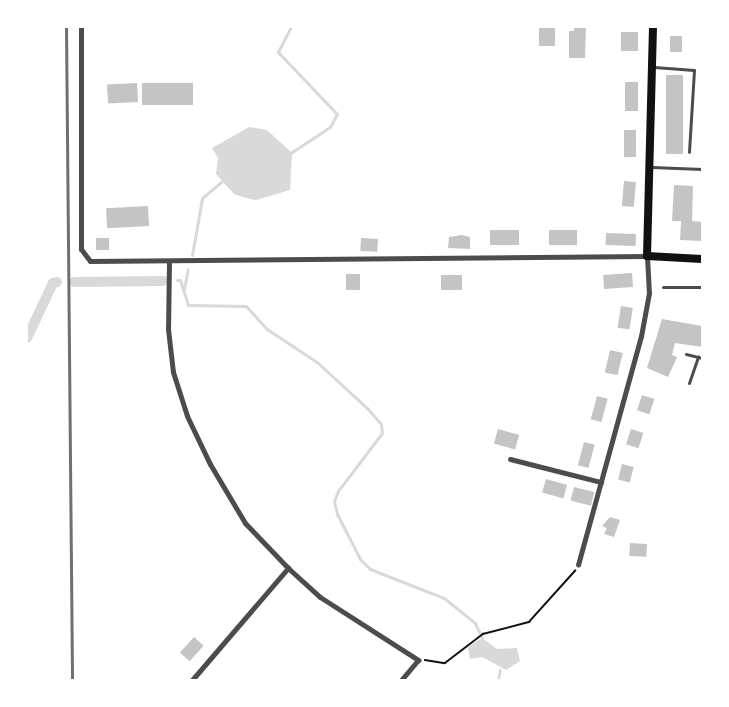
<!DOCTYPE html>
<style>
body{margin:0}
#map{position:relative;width:729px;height:707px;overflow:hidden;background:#fff;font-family:"Exo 2",sans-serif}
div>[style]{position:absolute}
.water>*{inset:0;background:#d9d9d9}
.stream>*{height:3px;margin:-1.5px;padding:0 1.5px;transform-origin:1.5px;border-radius:1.5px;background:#d9d9d9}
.canal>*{height:10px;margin:-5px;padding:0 5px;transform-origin:5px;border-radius:5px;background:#d9d9d9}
.building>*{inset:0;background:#c4c4c4;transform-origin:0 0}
.path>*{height:1.5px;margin:-0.75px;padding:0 0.75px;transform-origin:0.75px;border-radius:0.75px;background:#111}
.service>*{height:3px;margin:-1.5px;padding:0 1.5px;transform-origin:1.5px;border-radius:1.5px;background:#4c4c4c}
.minor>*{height:5px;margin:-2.5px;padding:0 2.5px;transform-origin:2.5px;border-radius:2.5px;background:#4c4c4c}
.secondary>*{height:8px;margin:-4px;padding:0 4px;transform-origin:4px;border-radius:4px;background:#111}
.rail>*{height:3px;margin:-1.5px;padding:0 1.5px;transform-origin:1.5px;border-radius:1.5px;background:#707070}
span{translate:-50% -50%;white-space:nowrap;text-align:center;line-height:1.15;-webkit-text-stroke:4.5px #fff;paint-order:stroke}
.frame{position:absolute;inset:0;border:28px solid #fff;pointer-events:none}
</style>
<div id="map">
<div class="water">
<i style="clip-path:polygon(249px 127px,267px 130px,292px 153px,290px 190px,256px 200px,246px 198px,234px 194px,216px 174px,218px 158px,212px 148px)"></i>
<i style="clip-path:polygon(482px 638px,497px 649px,517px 648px,520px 661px,506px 670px,482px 657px,470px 659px,468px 647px)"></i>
</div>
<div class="stream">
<i style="left:289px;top:154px;width:49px;rotate:-33.4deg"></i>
<i style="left:330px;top:127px;width:15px;rotate:-62deg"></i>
<i style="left:337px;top:114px;width:86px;rotate:-133.6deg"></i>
<i style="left:278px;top:52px;width:28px;rotate:-63deg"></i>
<i style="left:192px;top:255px;width:58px;rotate:-80deg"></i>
<i style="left:202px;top:198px;width:26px;rotate:-40deg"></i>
<i style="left:177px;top:280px;width:3px"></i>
<i style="left:180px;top:280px;width:26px;rotate:72deg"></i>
<i style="left:188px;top:305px;width:58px;rotate:1deg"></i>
<i style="left:246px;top:306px;width:31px;rotate:48deg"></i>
<i style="left:267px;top:329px;width:61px;rotate:33.7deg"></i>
<i style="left:318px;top:363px;width:67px;rotate:42.6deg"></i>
<i style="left:367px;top:408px;width:21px;rotate:49deg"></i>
<i style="left:381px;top:424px;width:9px;rotate:84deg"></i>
<i style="left:382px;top:433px;width:73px;rotate:127.2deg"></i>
<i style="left:338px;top:491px;width:11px;rotate:112deg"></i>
<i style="left:334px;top:501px;width:13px;rotate:77deg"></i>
<i style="left:337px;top:514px;width:51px;rotate:62.9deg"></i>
<i style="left:360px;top:559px;width:14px;rotate:45deg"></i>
<i style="left:370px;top:569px;width:79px;rotate:21.4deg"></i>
<i style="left:444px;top:598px;width:40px;rotate:39deg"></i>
<i style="left:475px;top:623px;width:17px;rotate:65deg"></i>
<i style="left:184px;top:289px;width:20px;rotate:-79deg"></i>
<i style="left:498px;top:680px;width:10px;rotate:-79deg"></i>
</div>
<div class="canal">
<i style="left:74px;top:282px;width:89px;rotate:-0.6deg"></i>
<i style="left:27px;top:338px;width:61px;rotate:-64.7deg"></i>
<i style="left:53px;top:283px;width:4px;rotate:-14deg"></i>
</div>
<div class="building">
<i style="left:539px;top:27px;width:16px;height:19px"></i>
<i style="clip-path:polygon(574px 27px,586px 27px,585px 58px,569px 58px,569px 31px,574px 31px)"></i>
<i style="left:621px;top:32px;width:17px;height:19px"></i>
<i style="left:670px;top:36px;width:12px;height:16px"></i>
<i style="left:666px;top:75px;width:17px;height:79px"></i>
<i style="left:625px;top:82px;width:13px;height:29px"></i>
<i style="left:137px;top:83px;width:19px;height:30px;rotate:87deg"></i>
<i style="left:142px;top:83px;width:51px;height:22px"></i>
<i style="left:624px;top:130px;width:12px;height:27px"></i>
<i style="left:624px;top:181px;width:12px;height:25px;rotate:5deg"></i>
<i style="clip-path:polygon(674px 185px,693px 186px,692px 221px,702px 222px,702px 241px,680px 240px,681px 221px,672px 221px)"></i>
<i style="left:148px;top:206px;width:20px;height:42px;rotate:87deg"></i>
<i style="left:519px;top:230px;width:15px;height:29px;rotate:90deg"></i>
<i style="left:549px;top:230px;width:28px;height:15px"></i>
<i style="left:606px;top:233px;width:30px;height:12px;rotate:2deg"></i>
<i style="clip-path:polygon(462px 235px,470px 237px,470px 249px,448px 248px,449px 237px)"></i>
<i style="left:96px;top:238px;width:13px;height:12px"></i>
<i style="left:361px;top:238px;width:17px;height:13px;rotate:3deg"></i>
<i style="left:632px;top:273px;width:14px;height:29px;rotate:86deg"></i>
<i style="left:346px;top:274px;width:14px;height:16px"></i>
<i style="left:441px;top:275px;width:21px;height:15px"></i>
<i style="left:621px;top:306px;width:12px;height:22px;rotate:9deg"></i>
<i style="clip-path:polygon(662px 319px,702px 326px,702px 347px,675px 343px,672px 355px,677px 357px,668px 377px,647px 368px)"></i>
<i style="left:610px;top:350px;width:13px;height:23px;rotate:13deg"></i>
<i style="left:642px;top:395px;width:13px;height:16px;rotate:18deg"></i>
<i style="left:597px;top:396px;width:11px;height:24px;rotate:15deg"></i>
<i style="left:498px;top:429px;width:22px;height:15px;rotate:16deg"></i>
<i style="left:631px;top:429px;width:13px;height:16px;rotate:18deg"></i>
<i style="left:584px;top:442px;width:11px;height:24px;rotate:15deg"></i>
<i style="left:622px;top:464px;width:12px;height:16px;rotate:14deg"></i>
<i style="left:546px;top:479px;width:22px;height:14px;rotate:16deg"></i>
<i style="left:574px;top:487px;width:21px;height:14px;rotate:14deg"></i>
<i style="clip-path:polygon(610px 517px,620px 520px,614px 537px,604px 534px,607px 528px,602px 526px)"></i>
<i style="left:630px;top:543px;width:17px;height:13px;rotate:3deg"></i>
<i style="left:194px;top:637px;width:13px;height:21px;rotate:42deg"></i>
</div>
<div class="path">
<i style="left:425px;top:660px;width:20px;rotate:9deg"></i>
<i style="left:445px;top:663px;width:48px;rotate:-37.3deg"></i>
<i style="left:483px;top:634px;width:48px;rotate:-14.6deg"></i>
<i style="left:529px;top:622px;width:69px;rotate:-48deg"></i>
</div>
<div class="service">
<i style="left:654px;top:67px;width:40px;rotate:4.3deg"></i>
<i style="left:694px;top:70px;width:82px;rotate:93.5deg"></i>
<i style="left:652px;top:167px;width:50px;rotate:2.3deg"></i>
<i style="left:663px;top:287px;width:39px"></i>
<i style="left:686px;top:354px;width:16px;rotate:14deg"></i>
<i style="left:689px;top:383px;width:28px;rotate:-71deg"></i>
</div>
<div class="minor">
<i style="left:81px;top:27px;width:222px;rotate:90deg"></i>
<i style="left:81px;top:249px;width:15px;rotate:53deg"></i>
<i style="left:90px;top:261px;width:557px;rotate:-0.51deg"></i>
<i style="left:647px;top:256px;width:37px;rotate:87deg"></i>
<i style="left:649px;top:293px;width:44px;rotate:100.5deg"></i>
<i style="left:641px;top:336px;width:237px;rotate:105.4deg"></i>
<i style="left:169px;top:261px;width:68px;rotate:90.8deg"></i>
<i style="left:168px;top:329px;width:43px;rotate:83.4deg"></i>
<i style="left:173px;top:372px;width:46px;rotate:72.3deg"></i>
<i style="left:187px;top:416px;width:53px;rotate:64.4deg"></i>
<i style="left:210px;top:464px;width:69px;rotate:59.3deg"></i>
<i style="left:245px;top:523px;width:62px;rotate:46.3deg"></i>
<i style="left:288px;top:568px;width:43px;rotate:42.2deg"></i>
<i style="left:320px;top:597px;width:117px;rotate:32.7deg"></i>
<i style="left:418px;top:660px;width:26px;rotate:130deg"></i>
<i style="left:510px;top:459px;width:94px;rotate:14.2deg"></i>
<i style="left:192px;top:680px;width:148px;rotate:-49.4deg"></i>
</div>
<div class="secondary">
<i style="left:653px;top:27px;width:229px;rotate:91.5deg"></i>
<i style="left:647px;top:256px;width:55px;rotate:3.1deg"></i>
</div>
<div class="rail">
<i style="left:66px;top:27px;width:653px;rotate:89.47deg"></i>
</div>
<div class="frame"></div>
</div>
